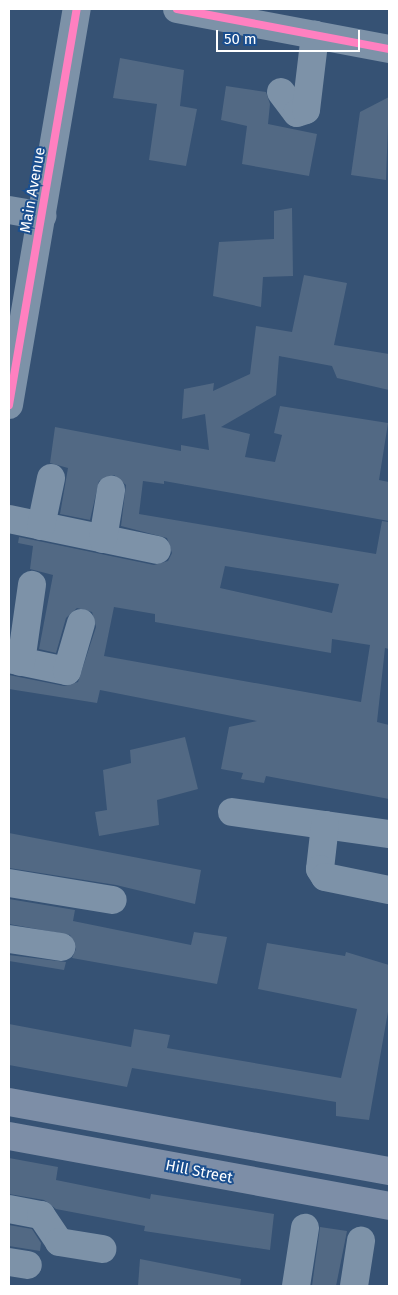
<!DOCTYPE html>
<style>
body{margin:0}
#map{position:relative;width:398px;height:1295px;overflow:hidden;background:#365274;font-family:"Fira Sans",sans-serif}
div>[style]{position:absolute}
.building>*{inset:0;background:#526984}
.minor>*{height:28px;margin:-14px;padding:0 14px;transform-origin:14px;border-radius:14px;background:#7d92a8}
.major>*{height:28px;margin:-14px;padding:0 14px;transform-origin:14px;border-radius:14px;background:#7d8ea7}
.cycleway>*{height:8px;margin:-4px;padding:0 4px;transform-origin:4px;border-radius:4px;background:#ff80c0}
span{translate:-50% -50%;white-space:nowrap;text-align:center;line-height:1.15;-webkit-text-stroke:4px #1b4f8f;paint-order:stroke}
.street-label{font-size:15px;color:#fff}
.frame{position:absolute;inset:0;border:10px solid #fff;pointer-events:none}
.scale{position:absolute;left:216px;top:30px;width:144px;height:22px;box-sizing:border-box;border:2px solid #fff;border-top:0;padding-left:6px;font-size:15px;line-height:18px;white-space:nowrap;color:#fff;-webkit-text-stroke:4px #1b4f8f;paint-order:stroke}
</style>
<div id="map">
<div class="building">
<i style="clip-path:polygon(120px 58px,184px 70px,180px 106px,197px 109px,186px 166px,149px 160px,157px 104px,113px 98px)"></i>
<i style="clip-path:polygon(226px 86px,266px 92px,270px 104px,268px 124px,317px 134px,309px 176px,242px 164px,247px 126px,221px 120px)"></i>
<i style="clip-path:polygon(389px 97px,386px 180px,351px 175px,360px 112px)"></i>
<i style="clip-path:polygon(292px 208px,293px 276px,263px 277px,261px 307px,213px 296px,219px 242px,274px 239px,274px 211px)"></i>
<i style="clip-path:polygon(evenodd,304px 275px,347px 283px,334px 345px,389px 354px,389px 390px,337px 378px,332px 366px,279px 356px,276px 395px,221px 427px,250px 434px,245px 457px,275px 462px,282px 435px,274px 433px,280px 406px,388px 423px,379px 480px,389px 482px,389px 521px,164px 481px,164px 484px,143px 481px,139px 514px,376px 554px,382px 521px,389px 522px,389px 649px,385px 648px,377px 722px,389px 725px,389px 799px,266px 776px,264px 783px,241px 779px,243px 773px,221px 769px,229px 727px,257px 721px,100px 690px,97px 703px,9px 689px,9px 675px,64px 686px,78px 682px,96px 627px,92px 612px,77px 608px,66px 618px,56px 653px,39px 649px,53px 575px,30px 569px,33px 546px,18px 543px,19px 537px,154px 565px,168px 561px,172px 553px,167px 538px,121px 526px,126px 485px,114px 475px,99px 481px,90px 520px,60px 514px,68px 468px,50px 463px,55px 427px,181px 451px,181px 445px,209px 450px,205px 414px,182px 419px,184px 389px,214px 383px,213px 391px,250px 374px,256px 326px,292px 332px,304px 275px,225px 566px,339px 584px,332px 613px,220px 588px,225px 566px,304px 275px,114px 607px,155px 614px,155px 622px,331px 653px,332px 639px,370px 645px,361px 702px,104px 656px,114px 607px)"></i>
<i style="clip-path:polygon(185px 737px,198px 789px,157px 800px,159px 825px,99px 836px,95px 812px,107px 810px,103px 770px,131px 763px,130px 750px)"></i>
<i style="clip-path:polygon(9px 833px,201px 870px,195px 904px,116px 885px,9px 868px)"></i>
<i style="clip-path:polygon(9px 899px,75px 910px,73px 921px,191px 945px,194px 932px,227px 937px,217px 984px,72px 958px,76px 949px,70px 935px,9px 924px)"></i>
<i style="clip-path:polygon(267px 943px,345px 956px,346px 952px,389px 965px,389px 1006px,369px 1120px,336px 1116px,336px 1102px,132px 1068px,127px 1087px,9px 1065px,9px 1024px,131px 1047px,134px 1029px,170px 1035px,167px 1048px,341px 1078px,357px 1009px,258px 989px)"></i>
<i style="clip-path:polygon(9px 955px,66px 962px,64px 970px,9px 961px)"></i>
<i style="clip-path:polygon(9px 1158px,58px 1167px,56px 1180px,150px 1199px,151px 1194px,274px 1214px,270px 1250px,144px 1231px,145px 1226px,56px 1209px,44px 1200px,9px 1194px)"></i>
<i style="clip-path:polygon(9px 1225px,32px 1229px,41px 1243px,40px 1251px,9px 1246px)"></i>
<i style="clip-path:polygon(320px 1227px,347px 1231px,336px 1286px,312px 1286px)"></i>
<i style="clip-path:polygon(140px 1259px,241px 1279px,240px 1286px,138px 1286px)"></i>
</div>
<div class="minor">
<i style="left:177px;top:9px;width:216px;rotate:10.7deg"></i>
<i style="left:281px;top:92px;width:26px;rotate:53deg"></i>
<i style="left:297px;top:113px;width:9px;rotate:-18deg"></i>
<i style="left:306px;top:110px;width:76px;rotate:-83.2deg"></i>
<i style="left:9px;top:210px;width:34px;rotate:10deg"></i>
<i style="left:9px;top:405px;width:402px;rotate:-80.3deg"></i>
<i style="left:9px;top:519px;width:151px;rotate:11.8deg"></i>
<i style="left:41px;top:526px;width:49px;rotate:-78.2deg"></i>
<i style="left:103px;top:539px;width:50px;rotate:-80.7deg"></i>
<i style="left:9px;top:659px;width:59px;rotate:11.7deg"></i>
<i style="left:67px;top:671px;width:50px;rotate:-73.7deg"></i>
<i style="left:21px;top:662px;width:78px;rotate:-81.9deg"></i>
<i style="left:232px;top:812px;width:159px;rotate:8deg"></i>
<i style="left:325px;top:825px;width:44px;rotate:96.5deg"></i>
<i style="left:320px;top:869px;width:9px;rotate:58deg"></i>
<i style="left:325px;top:877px;width:65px;rotate:11.5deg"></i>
<i style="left:9px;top:883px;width:105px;rotate:9.3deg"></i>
<i style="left:9px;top:939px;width:53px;rotate:8.7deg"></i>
<i style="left:9px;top:1209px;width:33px;rotate:11deg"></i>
<i style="left:41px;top:1215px;width:32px;rotate:56deg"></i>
<i style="left:59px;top:1242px;width:44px;rotate:9.2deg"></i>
<i style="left:9px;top:1262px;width:19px;rotate:9deg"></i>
<i style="left:296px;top:1286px;width:59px;rotate:-81.2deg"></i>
<i style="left:354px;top:1286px;width:46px;rotate:-81.2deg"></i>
</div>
<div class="major">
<i style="left:9px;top:1102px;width:386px;rotate:10.3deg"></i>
<i style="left:9px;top:1136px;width:386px;rotate:10.4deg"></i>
</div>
<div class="cycleway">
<i style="left:177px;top:9px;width:216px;rotate:10.7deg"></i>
<i style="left:9px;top:405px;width:402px;rotate:-80.3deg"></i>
</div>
<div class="street-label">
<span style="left:33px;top:190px;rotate:-80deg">Main Avenue</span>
<span style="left:199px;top:1172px;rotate:11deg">Hill Street</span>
</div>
<div class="frame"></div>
<div class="scale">50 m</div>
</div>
